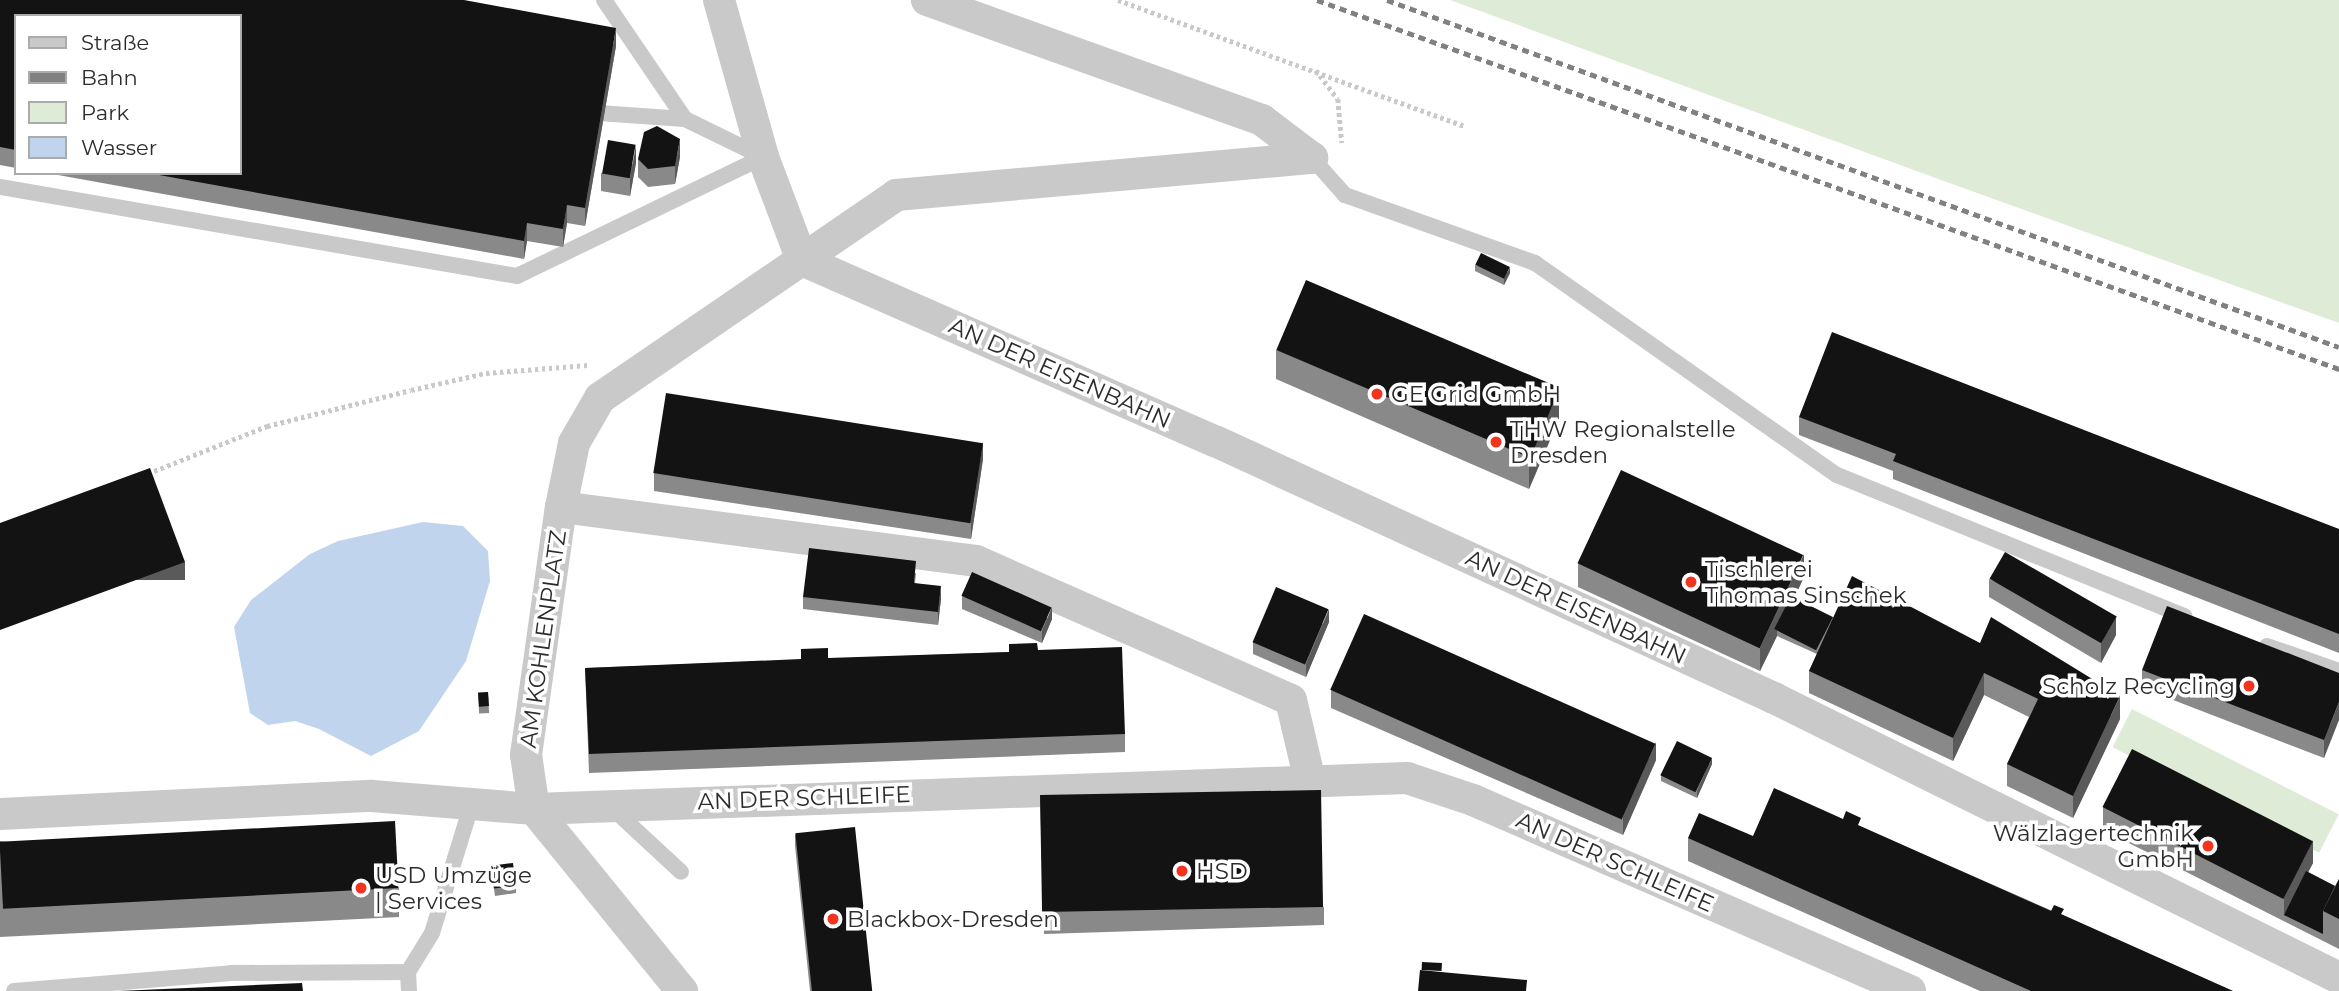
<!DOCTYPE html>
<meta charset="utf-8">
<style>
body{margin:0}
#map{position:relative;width:2339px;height:991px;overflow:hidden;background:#fff;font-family:Montserrat,sans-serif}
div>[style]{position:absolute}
.green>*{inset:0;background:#deebd7;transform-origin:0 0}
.water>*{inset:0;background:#c1d4ed}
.path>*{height:4.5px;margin-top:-2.25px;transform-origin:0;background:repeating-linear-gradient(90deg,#c9c9c9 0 3.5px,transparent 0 7px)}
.service>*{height:16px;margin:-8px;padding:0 8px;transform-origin:8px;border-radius:8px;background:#c9c9c9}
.minor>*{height:32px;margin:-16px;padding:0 16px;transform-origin:16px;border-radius:16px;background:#c9c9c9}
.rail>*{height:5px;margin-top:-2.5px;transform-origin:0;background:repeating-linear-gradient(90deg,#818181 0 7px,transparent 0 12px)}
.wall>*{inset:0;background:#898989;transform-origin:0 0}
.shaded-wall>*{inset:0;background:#5a5a5a;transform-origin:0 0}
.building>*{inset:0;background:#131313;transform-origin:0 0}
.dots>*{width:19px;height:19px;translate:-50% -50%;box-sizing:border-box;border:4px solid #fff;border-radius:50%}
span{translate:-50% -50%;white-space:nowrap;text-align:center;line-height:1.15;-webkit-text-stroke:7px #fff;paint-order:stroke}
.street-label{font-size:23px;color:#2c2c2c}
.poi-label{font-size:23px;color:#2c2c2c}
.left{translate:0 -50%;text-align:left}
.right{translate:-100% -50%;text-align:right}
.legend{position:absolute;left:14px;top:14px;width:228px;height:161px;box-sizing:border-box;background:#fff;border:2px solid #ababab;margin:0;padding:9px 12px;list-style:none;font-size:21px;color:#2c2c2c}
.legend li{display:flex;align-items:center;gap:14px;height:35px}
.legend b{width:35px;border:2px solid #ababab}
</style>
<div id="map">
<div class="green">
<i style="clip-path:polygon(1450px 0,2339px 0,2339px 323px,1941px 180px)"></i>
<i style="left:2132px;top:709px;width:232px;height:43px;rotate:27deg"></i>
</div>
<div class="water">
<i style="clip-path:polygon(423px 522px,463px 526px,488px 551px,490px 581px,466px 661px,419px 731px,371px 756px,319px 729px,295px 721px,268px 725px,250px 713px,234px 627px,251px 600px,310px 554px,338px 541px)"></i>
</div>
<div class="path">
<i style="left:1118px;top:0;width:369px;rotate:20deg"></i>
<i style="left:1316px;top:70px;width:36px;rotate:53deg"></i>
<i style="left:1338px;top:99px;width:44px;rotate:84.8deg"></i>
<i style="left:154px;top:471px;width:122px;rotate:-21.7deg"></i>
<i style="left:267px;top:426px;width:148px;rotate:-14deg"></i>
<i style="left:411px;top:390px;width:77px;rotate:-12.8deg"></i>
<i style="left:486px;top:373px;width:102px;rotate:-4.5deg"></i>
</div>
<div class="service">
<i style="left:604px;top:0;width:144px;rotate:55.8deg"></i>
<i style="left:685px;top:119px;width:87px;rotate:26deg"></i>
<i style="left:584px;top:112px;width:101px;rotate:4deg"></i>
<i style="left:1312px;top:158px;width:50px;rotate:48.3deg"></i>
<i style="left:1345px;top:195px;width:202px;rotate:19.7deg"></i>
<i style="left:1535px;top:263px;width:369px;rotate:35.1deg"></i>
<i style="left:1837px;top:475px;width:375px;rotate:22.1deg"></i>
<i style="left:0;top:187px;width:525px;rotate:9.77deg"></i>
<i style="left:517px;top:276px;width:273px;rotate:-25.8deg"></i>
<i style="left:2267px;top:646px;width:76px;rotate:19.1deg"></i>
<i style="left:612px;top:808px;width:94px;rotate:42.8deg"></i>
<i style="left:14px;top:991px;width:218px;rotate:-4.7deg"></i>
<i style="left:231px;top:973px;width:177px;rotate:-0.3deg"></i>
<i style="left:409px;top:991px;width:19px;rotate:-93deg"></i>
<i style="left:408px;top:972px;width:46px;rotate:-58.4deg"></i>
<i style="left:432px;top:933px;width:139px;rotate:-72.9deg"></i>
</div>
<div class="minor">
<i style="left:719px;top:0;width:163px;rotate:74.3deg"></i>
<i style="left:763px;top:157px;width:110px;rotate:69.3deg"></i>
<i style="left:802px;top:260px;width:451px;rotate:23.7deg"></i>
<i style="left:1215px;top:441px;width:615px;rotate:24.69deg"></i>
<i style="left:1774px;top:698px;width:631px;rotate:26.36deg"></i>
<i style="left:561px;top:507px;width:418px;rotate:7.4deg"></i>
<i style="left:976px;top:561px;width:344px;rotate:23.8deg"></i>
<i style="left:1291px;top:700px;width:79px;rotate:76.8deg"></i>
<i style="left:534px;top:809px;width:55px;rotate:-98.4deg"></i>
<i style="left:526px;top:755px;width:250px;rotate:-82deg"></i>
<i style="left:561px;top:507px;width:65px;rotate:-78.5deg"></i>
<i style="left:574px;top:443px;width:52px;rotate:-60deg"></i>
<i style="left:600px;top:398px;width:359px;rotate:-34.4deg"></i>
<i style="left:896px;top:195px;width:418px;rotate:-5.1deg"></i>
<i style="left:1312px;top:158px;width:63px;rotate:-142.8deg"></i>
<i style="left:1262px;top:120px;width:356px;rotate:-160.3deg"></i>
<i style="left:534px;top:809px;width:235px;rotate:50.9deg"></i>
<i style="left:0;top:814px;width:372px;rotate:-2.8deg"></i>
<i style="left:372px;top:796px;width:163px;rotate:4.6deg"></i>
<i style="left:534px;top:809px;width:874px;rotate:-2.03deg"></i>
<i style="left:1407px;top:778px;width:70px;rotate:18.4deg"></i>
<i style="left:1473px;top:800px;width:477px;rotate:23.6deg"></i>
</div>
<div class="rail">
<i style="left:1317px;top:0;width:1087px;rotate:19.85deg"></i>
<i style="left:1387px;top:0;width:1013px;rotate:20.03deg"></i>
</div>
<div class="wall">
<i style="clip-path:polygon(0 0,616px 46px,585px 226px,567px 223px,563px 247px,527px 241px,524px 259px,47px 173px,240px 173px,16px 16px,16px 168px,0 165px)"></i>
<i style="clip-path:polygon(680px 157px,675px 184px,648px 187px,638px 177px,638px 159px)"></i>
<i style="clip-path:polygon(636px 163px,630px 196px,601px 191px,601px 173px)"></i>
<i style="clip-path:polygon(1475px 265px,1510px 273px,1504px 285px,1475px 271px)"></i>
<i style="clip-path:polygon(1276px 350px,1559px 419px,1529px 489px,1276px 379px)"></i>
<i style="clip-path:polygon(1799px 417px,2339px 529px,2339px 653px,1893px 479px,1893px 471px,1799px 435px)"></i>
<i style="clip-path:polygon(983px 459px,971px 539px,654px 491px,654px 473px)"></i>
<i style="clip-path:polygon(1578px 564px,1804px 577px,1794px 598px,1833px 617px,2120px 719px,2073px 818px,2007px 786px,2007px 764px,2029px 717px,1984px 695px,1953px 761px,1809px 693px,1809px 671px,1817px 654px,1777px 636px,1760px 671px,1578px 587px)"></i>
<i style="clip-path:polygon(916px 573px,915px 583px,941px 599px,938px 625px,803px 609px,803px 597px)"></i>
<i style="clip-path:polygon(1989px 579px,2116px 635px,2101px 663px,1989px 597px)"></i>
<i style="clip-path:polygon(962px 596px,1052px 619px,1042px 643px,962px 609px)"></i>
<i style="clip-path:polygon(1329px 622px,1306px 677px,1253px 654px,1253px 642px)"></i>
<i style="clip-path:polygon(1009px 644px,1038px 650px,1125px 734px,1125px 752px,589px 773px,585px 668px,1009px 652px)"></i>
<i style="clip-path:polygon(2142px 670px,2339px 673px,2324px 758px,2142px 688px)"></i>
<i style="clip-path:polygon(1331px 690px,1656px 760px,1623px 835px,1331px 708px)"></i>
<i style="left:488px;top:692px;width:21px;height:10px;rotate:87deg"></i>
<i style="clip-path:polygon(1712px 764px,1697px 798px,1661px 781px,1661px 775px)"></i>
<i style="clip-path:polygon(1040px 798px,1324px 907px,1324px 925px,1044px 934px)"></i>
<i style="clip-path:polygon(2103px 807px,2313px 863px,2308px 872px,2335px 886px,2339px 879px,2339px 949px,2103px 830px)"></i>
<i style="clip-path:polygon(1843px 819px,2064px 916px,2233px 991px,1980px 991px,1688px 861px,1688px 838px,1753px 836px)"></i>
<i style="clip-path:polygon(795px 834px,872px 991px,810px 991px,795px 846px)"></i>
<i style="clip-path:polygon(0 841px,399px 888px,399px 917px,0 937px)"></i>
<i style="clip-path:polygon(491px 866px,516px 886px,516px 893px,495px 896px)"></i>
</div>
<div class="shaded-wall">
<i style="clip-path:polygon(616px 28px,616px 46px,585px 226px,585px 208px)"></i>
<i style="clip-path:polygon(680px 139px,680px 157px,675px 184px,675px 166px)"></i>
<i style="clip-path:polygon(636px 145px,636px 163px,630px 196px,630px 178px)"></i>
<i style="clip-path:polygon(567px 205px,567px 223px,563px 247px,563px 229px)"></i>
<i style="clip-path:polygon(527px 223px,527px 241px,524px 259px,524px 241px)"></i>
<i style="clip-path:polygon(1510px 267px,1510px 273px,1504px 285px,1504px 279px)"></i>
<i style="clip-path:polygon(1559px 390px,1559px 419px,1529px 489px,1529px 460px)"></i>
<i style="clip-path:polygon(983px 441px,983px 459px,971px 539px,971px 521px)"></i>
<i style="clip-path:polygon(1804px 554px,1804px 577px,1779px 631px,1777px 630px,1777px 636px,1760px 671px,1760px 648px)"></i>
<i style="left:185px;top:562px;width:18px;height:197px;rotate:90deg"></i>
<i style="clip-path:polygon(941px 586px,941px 599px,938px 625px,938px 612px)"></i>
<i style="clip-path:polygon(1052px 607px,1052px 619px,1042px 643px,1042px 631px)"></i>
<i style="clip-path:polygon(1329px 609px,1329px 622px,1306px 677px,1306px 664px)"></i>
<i style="clip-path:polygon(2116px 617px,2116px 635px,2101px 663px,2101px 644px)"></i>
<i style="clip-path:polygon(1984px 673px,1984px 695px,1953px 761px,1953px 738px)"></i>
<i style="clip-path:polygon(2120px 696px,2120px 719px,2073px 818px,2073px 796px)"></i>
<i style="clip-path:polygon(2339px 702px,2339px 720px,2324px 758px,2324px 740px)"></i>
<i style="clip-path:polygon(1656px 742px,1656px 760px,1623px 835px,1623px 817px)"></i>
<i style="clip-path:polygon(1712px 758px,1712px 764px,1697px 798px,1697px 791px)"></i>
<i style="clip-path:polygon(2313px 840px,2313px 863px,2286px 916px,2284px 915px,2284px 921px,2284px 898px)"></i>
</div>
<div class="building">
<i style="clip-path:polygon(0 0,464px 0,616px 28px,585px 208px,567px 205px,563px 229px,527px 223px,524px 241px,148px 173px,240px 173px,240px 16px,16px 16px,16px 150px,0 147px)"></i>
<i style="clip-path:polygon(657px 126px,680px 139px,675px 166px,648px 169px,638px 159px,644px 132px)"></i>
<i style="left:608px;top:140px;width:28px;height:34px;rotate:10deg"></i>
<i style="left:1481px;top:253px;width:32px;height:13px;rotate:26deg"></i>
<i style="left:1306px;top:280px;width:276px;height:76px;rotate:23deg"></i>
<i style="clip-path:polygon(1832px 332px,2339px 529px,2339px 634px,1893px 461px,1896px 454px,1799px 417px)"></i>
<i style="left:666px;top:393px;width:321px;height:81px;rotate:9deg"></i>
<i style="clip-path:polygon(150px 468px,185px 562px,0 630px,0 523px)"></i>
<i style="left:1621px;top:470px;width:201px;height:103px;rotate:25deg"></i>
<i style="clip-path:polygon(809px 548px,916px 561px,914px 583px,941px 586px,938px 612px,803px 597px)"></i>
<i style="left:2005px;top:552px;width:129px;height:31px;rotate:30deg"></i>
<i style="left:972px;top:572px;width:87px;height:26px;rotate:24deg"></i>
<i style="clip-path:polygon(1852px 576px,1980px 643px,1991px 617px,2120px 696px,2073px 796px,2007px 764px,2038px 699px,1984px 673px,1953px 738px,1809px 671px)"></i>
<i style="left:1276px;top:587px;width:57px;height:60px;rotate:23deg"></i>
<i style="left:1791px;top:596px;width:47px;height:37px;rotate:27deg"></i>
<i style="clip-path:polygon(2167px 606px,2339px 673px,2339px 702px,2324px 740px,2142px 670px)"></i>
<i style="left:1364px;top:614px;width:319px;height:83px;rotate:24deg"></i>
<i style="clip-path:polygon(1037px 643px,1038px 650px,1122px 647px,1125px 734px,589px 754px,585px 668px,801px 659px,801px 649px,828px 648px,828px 658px,1009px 652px,1009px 644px)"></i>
<i style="left:488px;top:692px;width:14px;height:10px;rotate:86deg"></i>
<i style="left:1677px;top:741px;width:39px;height:38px;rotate:26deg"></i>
<i style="left:2132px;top:749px;width:203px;height:65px;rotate:27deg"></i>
<i style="clip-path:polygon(1774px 788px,1843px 819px,1846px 811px,1861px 818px,1858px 825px,2051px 911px,2054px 905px,2064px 909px,2061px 914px,2233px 991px,2031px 991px,1688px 838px,1699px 813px,1753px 836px)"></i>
<i style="left:1321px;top:790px;width:117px;height:281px;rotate:89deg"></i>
<i style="left:395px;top:821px;width:67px;height:396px;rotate:87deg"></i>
<i style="left:855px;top:827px;width:165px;height:60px;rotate:84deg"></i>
<i style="left:513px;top:863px;width:23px;height:22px;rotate:83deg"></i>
<i style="clip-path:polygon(2306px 871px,2335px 886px,2323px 911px,2323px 934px,2284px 915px)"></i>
<i style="clip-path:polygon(2339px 879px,2339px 919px,2323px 911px)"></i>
<i style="left:1422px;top:962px;width:20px;height:8px;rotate:3deg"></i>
<i style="clip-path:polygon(1420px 970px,1527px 980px,1526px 991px,1418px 991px)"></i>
<i style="clip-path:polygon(302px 983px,303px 991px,118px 991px)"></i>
</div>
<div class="dots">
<i style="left:1377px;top:394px;background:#f2331e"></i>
<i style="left:1496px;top:442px;background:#f2331e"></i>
<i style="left:1691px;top:582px;background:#f2331e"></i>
<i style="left:2249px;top:686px;background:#f2331e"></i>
<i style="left:2208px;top:846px;background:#f2331e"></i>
<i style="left:1182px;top:871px;background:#f2331e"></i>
<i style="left:361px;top:888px;background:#f2331e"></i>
<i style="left:833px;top:919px;background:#f2331e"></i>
</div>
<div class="street-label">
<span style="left:1060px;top:373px;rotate:24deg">AN DER EISENBAHN</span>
<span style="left:1576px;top:607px;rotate:25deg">AN DER EISENBAHN</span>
<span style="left:543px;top:639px;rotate:-82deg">AM KOHLENPLATZ</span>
<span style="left:804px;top:798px;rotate:-2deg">AN DER SCHLEIFE</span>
<span style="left:1615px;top:862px;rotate:24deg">AN DER SCHLEIFE</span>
</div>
<div class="poi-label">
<span class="left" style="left:1391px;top:394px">GE Grid GmbH</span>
<span class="left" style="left:1510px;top:442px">THW Regionalstelle<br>Dresden</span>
<span class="left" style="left:1705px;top:582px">Tischlerei<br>Thomas Sinschek</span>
<span class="right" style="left:2235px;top:686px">Scholz Recycling</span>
<span class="right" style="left:2194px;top:846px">Wälzlagertechnik<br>GmbH</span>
<span class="left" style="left:1196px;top:871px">HSD</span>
<span class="left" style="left:375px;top:888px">USD Umzüge<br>| Services</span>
<span class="left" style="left:847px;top:919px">Blackbox-Dresden</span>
</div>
<ul class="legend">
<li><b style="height:9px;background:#c9c9c9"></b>Straße</li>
<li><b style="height:9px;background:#818181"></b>Bahn</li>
<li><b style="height:19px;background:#deebd7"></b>Park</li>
<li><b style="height:19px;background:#c1d4ed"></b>Wasser</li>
</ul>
</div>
